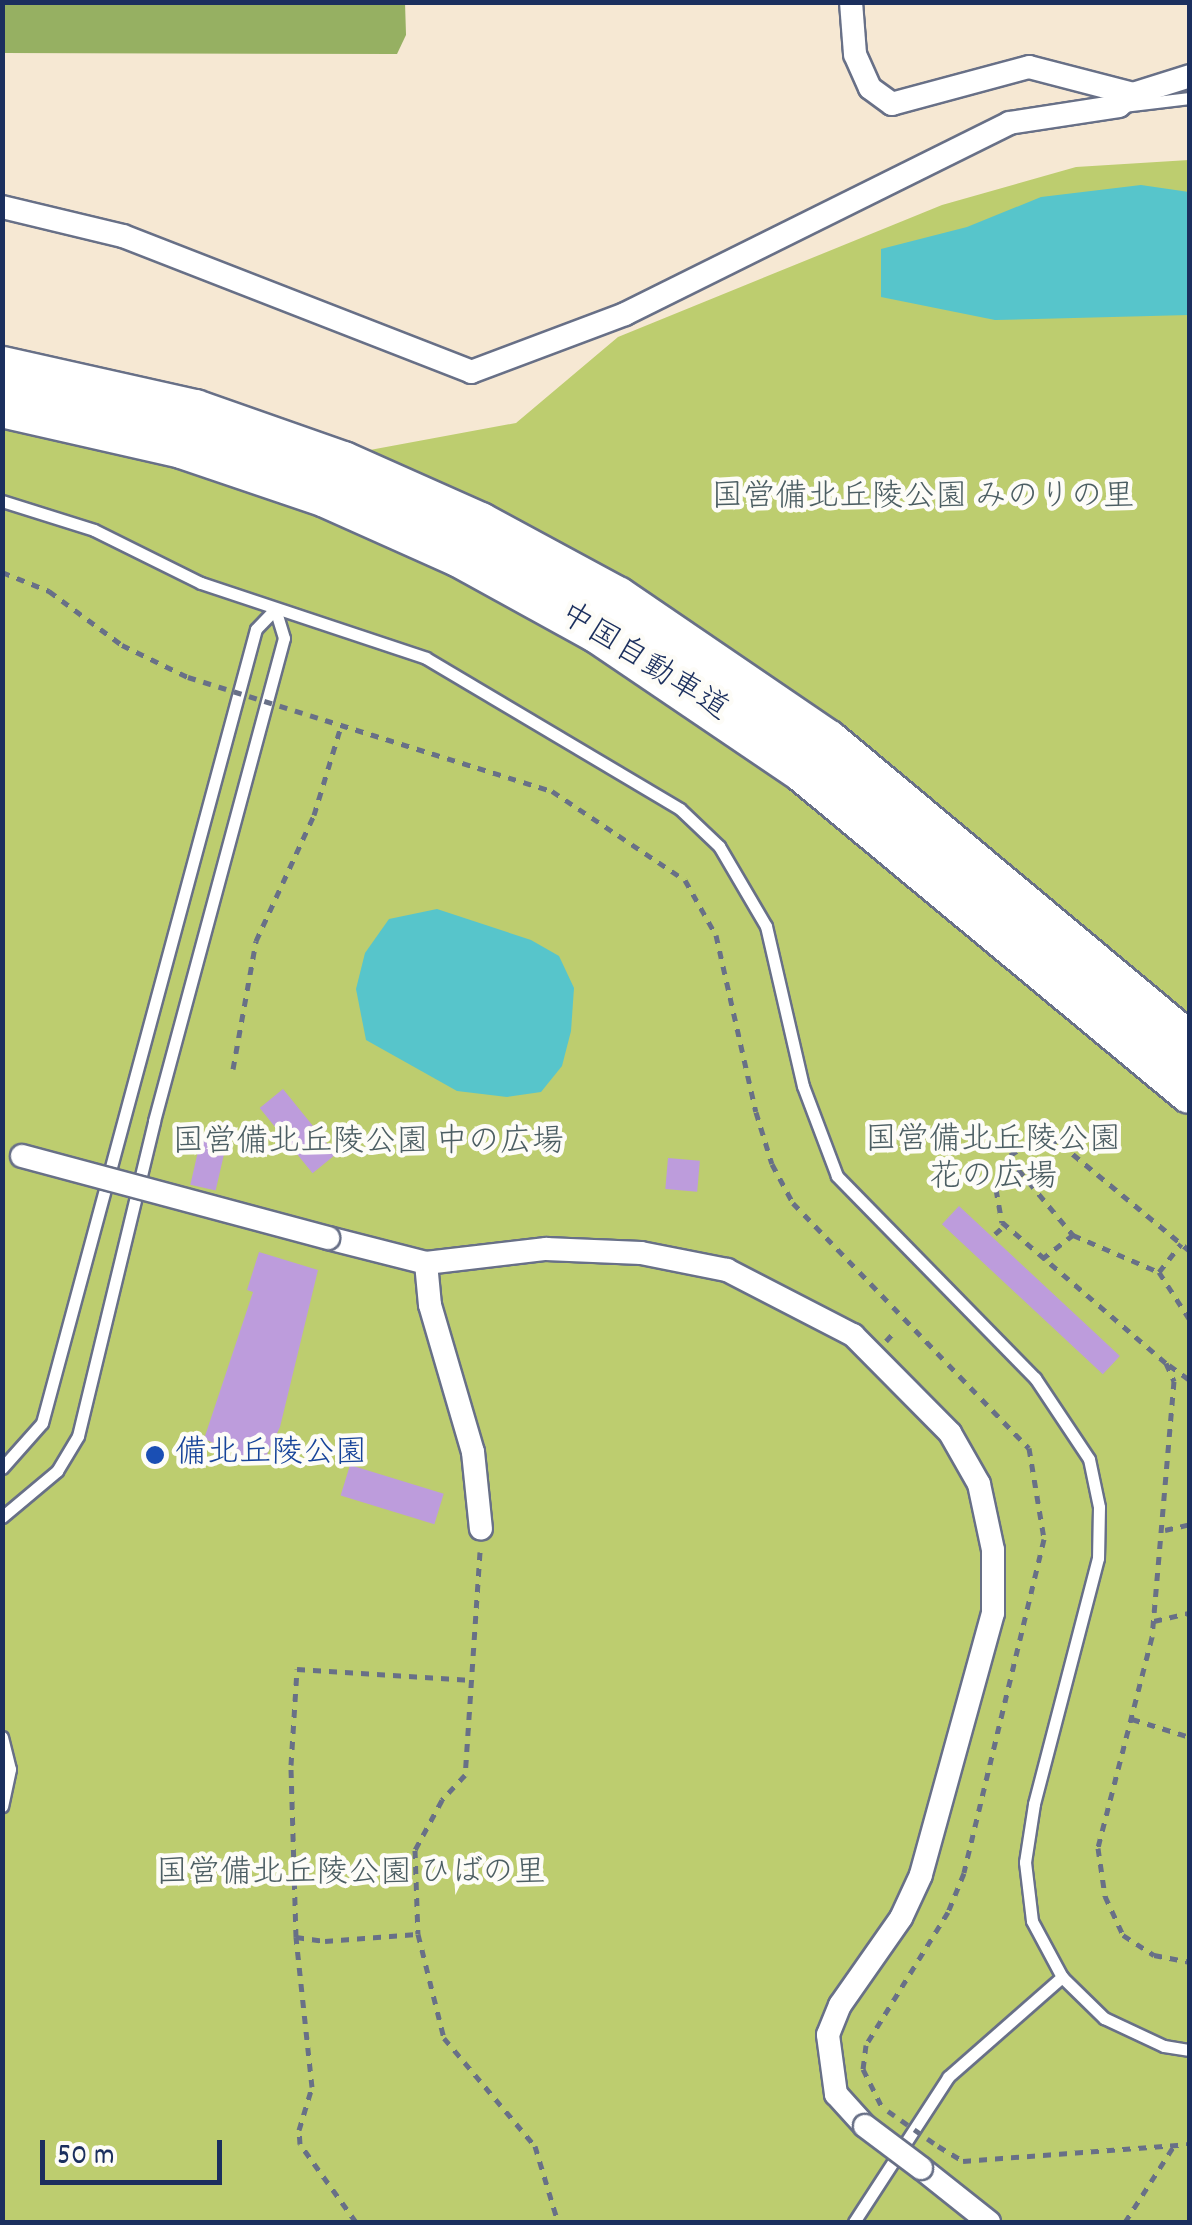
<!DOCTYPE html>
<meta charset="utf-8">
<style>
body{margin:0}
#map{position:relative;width:1192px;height:2225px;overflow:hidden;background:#f6e8d3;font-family:Dekko,"Klee One",sans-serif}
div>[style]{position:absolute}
.green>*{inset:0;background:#bdcd6f}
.forest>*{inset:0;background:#96b062}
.water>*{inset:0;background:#57c5cb}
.building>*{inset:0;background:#bd9cdc;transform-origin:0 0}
.path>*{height:5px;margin-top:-2.5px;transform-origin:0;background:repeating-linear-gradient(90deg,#687087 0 8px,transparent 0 16px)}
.roads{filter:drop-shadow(2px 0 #687087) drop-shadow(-2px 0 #687087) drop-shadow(0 2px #687087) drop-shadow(0 -2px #687087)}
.lane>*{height:11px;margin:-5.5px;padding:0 5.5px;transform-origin:5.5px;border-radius:5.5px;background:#fff}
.street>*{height:22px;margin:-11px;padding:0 11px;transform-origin:11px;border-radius:11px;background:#fff}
.highway>*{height:42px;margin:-21px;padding:0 21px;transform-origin:21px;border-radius:21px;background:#fff}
.path-bridge>*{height:5px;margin-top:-2.5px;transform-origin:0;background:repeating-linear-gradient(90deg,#687087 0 8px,transparent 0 16px)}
.bridges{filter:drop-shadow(2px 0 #687087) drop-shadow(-2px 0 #687087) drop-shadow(0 2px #687087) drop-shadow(0 -2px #687087)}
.street-bridge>*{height:22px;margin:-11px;padding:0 11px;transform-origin:11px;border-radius:11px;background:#fff}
.dots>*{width:28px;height:28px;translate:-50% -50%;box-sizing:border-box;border:5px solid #fdfcf7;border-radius:50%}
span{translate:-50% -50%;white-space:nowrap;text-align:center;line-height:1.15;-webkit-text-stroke:9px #fdfcf7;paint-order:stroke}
.park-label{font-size:32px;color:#4c5e63}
.street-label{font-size:32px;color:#1b2f5e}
.transit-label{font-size:32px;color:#164399}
.left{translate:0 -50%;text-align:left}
.frame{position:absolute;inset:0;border:5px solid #1b2f5e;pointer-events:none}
.scale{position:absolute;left:40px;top:2140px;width:182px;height:45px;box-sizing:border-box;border:5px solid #1b2f5e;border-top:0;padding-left:12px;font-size:30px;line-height:35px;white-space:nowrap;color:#1b2f5e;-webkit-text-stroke:8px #fdfcf7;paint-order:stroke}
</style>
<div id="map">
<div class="green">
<i style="clip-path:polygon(1189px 160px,1189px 2222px,3px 2222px,3px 425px,219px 478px,516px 423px,618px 337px,942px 205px,1076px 167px)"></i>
</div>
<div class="forest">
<i style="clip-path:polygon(3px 2px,405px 3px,406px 35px,397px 54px,3px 53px)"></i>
</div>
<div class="water">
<i style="clip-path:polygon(1141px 185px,1189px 192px,1189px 315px,995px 320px,881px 297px,881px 249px,967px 227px,1041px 197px)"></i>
<i style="clip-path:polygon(437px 909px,531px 940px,559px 956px,574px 988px,571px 1031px,562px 1066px,541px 1092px,507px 1097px,457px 1091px,366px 1040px,356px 989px,365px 953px,389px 919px)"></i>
</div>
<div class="building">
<i style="left:283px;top:1089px;width:84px;height:30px;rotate:51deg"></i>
<i style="left:202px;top:1134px;width:26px;height:52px;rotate:13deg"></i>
<i style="left:668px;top:1158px;width:32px;height:31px;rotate:5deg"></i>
<i style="left:959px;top:1206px;width:220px;height:25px;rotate:43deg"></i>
<i style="clip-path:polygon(259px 1252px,318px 1270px,280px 1427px,262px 1465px,204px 1439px,253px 1292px,247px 1290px)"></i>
<i style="left:350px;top:1465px;width:98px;height:32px;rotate:17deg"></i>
</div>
<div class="path">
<i style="left:2px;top:572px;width:51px;rotate:22deg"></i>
<i style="left:49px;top:591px;width:91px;rotate:36.5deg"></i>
<i style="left:122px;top:645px;width:73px;rotate:25.9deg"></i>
<i style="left:325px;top:720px;width:238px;rotate:17.4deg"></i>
<i style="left:552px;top:791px;width:160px;rotate:33.8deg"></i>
<i style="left:685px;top:880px;width:63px;rotate:60.6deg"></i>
<i style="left:716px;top:935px;width:181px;rotate:77.3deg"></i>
<i style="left:756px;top:1112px;width:54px;rotate:72.9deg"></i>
<i style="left:772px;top:1164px;width:44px;rotate:61.7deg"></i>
<i style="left:793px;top:1203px;width:340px;rotate:46.1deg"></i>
<i style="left:1029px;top:1448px;width:92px;rotate:80.6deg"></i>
<i style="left:1044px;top:1539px;width:343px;rotate:103.5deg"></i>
<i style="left:964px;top:1873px;width:42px;rotate:112.3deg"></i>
<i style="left:948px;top:1912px;width:156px;rotate:121.7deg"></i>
<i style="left:866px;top:2045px;width:24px;rotate:97deg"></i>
<i style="left:863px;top:2069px;width:42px;rotate:63.4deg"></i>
<i style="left:233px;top:1069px;width:130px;rotate:-79.8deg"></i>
<i style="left:256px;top:941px;width:139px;rotate:-65.3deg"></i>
<i style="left:314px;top:815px;width:93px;rotate:-73.1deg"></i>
<i style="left:1008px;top:1157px;width:102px;rotate:50.2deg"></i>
<i style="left:1073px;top:1235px;width:94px;rotate:23.3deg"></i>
<i style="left:1159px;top:1272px;width:57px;rotate:57.1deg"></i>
<i style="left:995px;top:1234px;width:13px;rotate:-42deg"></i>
<i style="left:1190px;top:1251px;width:173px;rotate:-140.4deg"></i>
<i style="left:1057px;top:1141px;width:27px;rotate:178deg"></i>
<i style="left:1030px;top:1142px;width:27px;rotate:146deg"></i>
<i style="left:1008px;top:1157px;width:34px;rotate:111deg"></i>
<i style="left:996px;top:1189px;width:34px;rotate:80deg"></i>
<i style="left:1002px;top:1222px;width:216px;rotate:40.7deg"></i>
<i style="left:1166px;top:1363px;width:20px;rotate:66deg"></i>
<i style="left:1174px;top:1381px;width:257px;rotate:94.9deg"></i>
<i style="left:1152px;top:1637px;width:218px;rotate:104.4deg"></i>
<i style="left:1098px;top:1848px;width:49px;rotate:81.7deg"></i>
<i style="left:1105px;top:1896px;width:43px;rotate:65.2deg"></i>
<i style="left:1123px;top:1935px;width:37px;rotate:33deg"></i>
<i style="left:1154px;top:1955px;width:37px;rotate:11deg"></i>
<i style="left:1042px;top:1259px;width:39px;rotate:-38deg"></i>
<i style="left:1159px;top:1272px;width:36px;rotate:-52deg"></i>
<i style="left:886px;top:1341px;width:13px;rotate:-48deg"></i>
<i style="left:1169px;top:1365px;width:26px;rotate:36deg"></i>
<i style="left:1165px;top:1530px;width:26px;rotate:-13deg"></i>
<i style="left:480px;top:1552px;width:224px;rotate:93.8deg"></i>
<i style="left:465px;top:1775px;width:34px;rotate:133deg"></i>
<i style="left:442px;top:1800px;width:57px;rotate:118.4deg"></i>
<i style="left:415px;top:1850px;width:84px;rotate:88deg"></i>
<i style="left:418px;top:1934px;width:107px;rotate:76deg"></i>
<i style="left:444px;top:2038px;width:141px;rotate:49.9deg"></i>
<i style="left:535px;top:2146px;width:79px;rotate:73.2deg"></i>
<i style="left:1154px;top:1621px;width:37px;rotate:-13deg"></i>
<i style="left:1132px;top:1719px;width:61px;rotate:17.2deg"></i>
<i style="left:296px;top:1937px;width:29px;rotate:8deg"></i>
<i style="left:325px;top:1941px;width:92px;rotate:-4.4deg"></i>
<i style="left:938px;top:2146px;width:29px;rotate:31deg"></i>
<i style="left:963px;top:2161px;width:228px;rotate:-4.3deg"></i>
<i style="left:356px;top:2222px;width:96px;rotate:-125.7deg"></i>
<i style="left:300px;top:2144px;width:14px;rotate:-94deg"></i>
<i style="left:299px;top:2130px;width:45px;rotate:-73.2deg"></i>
<i style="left:312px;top:2087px;width:151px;rotate:-96.1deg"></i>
<i style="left:296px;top:1937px;width:172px;rotate:-91.7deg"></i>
<i style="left:291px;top:1765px;width:96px;rotate:-86.4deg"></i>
<i style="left:297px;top:1669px;width:175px;rotate:3.6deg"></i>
<i style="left:1125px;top:2222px;width:93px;rotate:-57.3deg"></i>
</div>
<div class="roads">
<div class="lane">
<i style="left:1123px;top:106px;width:67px;rotate:-6.8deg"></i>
<i style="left:2px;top:501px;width:96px;rotate:17.5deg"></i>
<i style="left:94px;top:530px;width:119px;rotate:26.4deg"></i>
<i style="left:201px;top:583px;width:237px;rotate:18.4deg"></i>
<i style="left:426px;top:658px;width:295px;rotate:30.7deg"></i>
<i style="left:680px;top:809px;width:54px;rotate:43.5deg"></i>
<i style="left:719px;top:846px;width:93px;rotate:59.6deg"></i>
<i style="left:766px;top:926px;width:164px;rotate:77deg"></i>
<i style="left:803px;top:1086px;width:96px;rotate:69.3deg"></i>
<i style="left:837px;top:1176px;width:283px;rotate:45.6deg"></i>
<i style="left:1035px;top:1378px;width:97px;rotate:56.3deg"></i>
<i style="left:1089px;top:1459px;width:49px;rotate:78.2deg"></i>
<i style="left:1099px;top:1507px;width:51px;rotate:91.1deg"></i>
<i style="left:1098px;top:1558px;width:254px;rotate:104.6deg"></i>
<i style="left:1034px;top:1804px;width:59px;rotate:98.8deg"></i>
<i style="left:1025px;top:1862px;width:59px;rotate:83.2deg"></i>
<i style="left:1032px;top:1921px;width:64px;rotate:61.8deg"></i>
<i style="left:1062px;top:1977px;width:59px;rotate:44.3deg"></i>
<i style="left:1104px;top:2018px;width:66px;rotate:25deg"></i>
<i style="left:1164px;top:2046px;width:26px;rotate:9deg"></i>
<i style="left:2px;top:1468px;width:60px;rotate:-48.4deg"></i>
<i style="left:42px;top:1423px;width:822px;rotate:-74.92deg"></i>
<i style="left:256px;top:629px;width:28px;rotate:-46deg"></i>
<i style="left:2px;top:1517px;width:72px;rotate:-39.9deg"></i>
<i style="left:57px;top:1471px;width:41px;rotate:-59deg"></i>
<i style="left:78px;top:1436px;width:324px;rotate:-76.4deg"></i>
<i style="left:154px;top:1121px;width:500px;rotate:-74.94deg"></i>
<i style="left:284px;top:638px;width:30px;rotate:-107deg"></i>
<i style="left:2px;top:1737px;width:33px;rotate:76deg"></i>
<i style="left:10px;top:1769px;width:38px;rotate:102deg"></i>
<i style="left:854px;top:2222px;width:173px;rotate:-57deg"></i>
<i style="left:948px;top:2077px;width:152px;rotate:-41.3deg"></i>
</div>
<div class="street">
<i style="left:1133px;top:94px;width:60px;rotate:-17.5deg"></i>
<i style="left:2px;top:207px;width:124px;rotate:13.5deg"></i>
<i style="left:123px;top:236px;width:374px;rotate:21.3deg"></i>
<i style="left:471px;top:372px;width:165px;rotate:-20.6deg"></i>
<i style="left:625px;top:314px;width:429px;rotate:-26.4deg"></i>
<i style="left:1009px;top:123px;width:111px;rotate:-8.8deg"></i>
<i style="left:1119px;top:106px;width:18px;rotate:-41deg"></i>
<i style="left:1133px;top:94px;width:107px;rotate:-165.4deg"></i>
<i style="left:1029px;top:67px;width:142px;rotate:164.9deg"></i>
<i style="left:892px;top:104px;width:27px;rotate:-144deg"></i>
<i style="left:870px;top:88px;width:37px;rotate:-114deg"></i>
<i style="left:855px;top:54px;width:52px;rotate:-94.4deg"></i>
<i style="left:328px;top:1238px;width:101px;rotate:14.3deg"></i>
<i style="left:426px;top:1263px;width:121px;rotate:-6.7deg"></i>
<i style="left:546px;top:1249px;width:95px;rotate:2.4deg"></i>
<i style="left:641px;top:1253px;width:88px;rotate:11.2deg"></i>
<i style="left:727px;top:1270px;width:142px;rotate:27.3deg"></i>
<i style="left:853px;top:1335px;width:138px;rotate:45.3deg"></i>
<i style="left:950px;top:1433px;width:59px;rotate:60.4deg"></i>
<i style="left:979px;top:1484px;width:67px;rotate:78deg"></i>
<i style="left:993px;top:1550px;width:63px;rotate:90deg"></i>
<i style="left:993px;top:1613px;width:272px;rotate:105.4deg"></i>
<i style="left:921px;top:1875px;width:47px;rotate:114.9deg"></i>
<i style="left:901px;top:1918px;width:106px;rotate:125deg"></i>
<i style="left:840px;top:2005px;width:32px;rotate:112deg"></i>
<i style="left:828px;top:2035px;width:60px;rotate:82.3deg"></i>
<i style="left:836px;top:2094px;width:43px;rotate:47.8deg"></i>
<i style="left:426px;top:1263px;width:42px;rotate:84.6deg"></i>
<i style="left:430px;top:1305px;width:153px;rotate:73.7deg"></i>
<i style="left:473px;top:1452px;width:77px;rotate:84.1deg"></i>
<i style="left:921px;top:2168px;width:87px;rotate:38.5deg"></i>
</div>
<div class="highway">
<i style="left:2px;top:368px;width:198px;rotate:12.6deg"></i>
<i style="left:195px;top:411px;width:157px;rotate:19.4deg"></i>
<i style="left:343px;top:463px;width:150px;rotate:24deg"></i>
<i style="left:480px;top:524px;width:156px;rotate:28.4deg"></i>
<i style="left:617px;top:598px;width:254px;rotate:34.3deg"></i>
<i style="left:827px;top:741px;width:473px;rotate:39.9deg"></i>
<i style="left:2px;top:406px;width:185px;rotate:12.8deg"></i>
<i style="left:182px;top:447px;width:152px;rotate:18.8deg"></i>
<i style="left:326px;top:496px;width:147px;rotate:24.1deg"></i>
<i style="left:460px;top:556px;width:158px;rotate:28.8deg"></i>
<i style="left:598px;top:632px;width:246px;rotate:34.1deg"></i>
<i style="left:802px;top:770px;width:504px;rotate:39.69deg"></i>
</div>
</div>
<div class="path-bridge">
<i style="left:188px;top:677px;width:144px;rotate:17.4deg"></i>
<i style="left:888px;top:2111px;width:61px;rotate:35deg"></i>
</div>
<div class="bridges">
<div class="street-bridge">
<i style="left:22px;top:1156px;width:317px;rotate:15deg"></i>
<i style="left:865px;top:2126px;width:70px;rotate:36.9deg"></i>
</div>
</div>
<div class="dots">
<i style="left:155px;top:1455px;background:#1a4fb4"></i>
</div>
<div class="park-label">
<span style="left:923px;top:499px">国営備北丘陵公園 みのりの里</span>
<span style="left:993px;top:1161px">国営備北丘陵公園<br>花の広場</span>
<span style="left:368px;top:1144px">国営備北丘陵公園 中の広場</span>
<span style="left:351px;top:1875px">国営備北丘陵公園 ひばの里</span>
</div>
<div class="street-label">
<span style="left:643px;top:664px;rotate:32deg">中国自動車道</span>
</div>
<div class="transit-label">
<span class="left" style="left:175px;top:1455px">備北丘陵公園</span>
</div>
<div class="frame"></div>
<div class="scale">50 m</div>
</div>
